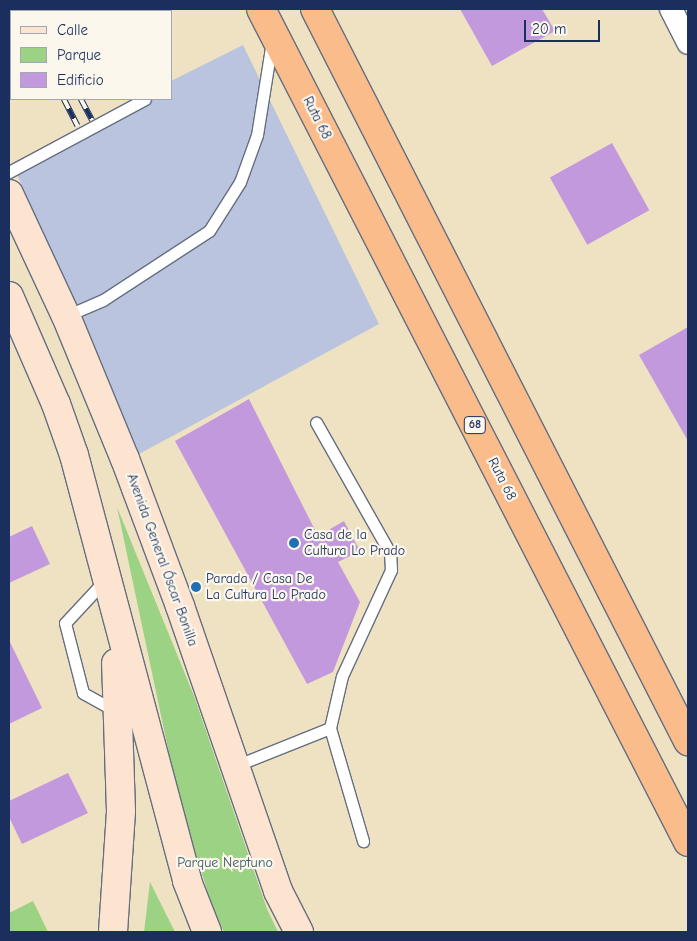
<!DOCTYPE html>
<meta charset="utf-8">
<style>
body{margin:0}
#map{position:relative;width:697px;height:941px;overflow:hidden;background:#efe2c2;font-family:"Comic Neue",sans-serif}
div>[style]{position:absolute}
.industrial>*{inset:0;background:#bac4de}
.green>*{inset:0;background:#9cd283}
.building>*{inset:0;background:#c399de;transform-origin:0 0}
.roads{filter:drop-shadow(1px 0 #656e81) drop-shadow(-1px 0 #656e81) drop-shadow(0 1px #656e81) drop-shadow(0 -1px #656e81)}
.lane>*{height:11px;margin:-5.5px;padding:0 5.5px;transform-origin:5.5px;border-radius:5.5px;background:#fff}
.street>*{height:22px;margin:-11px;padding:0 11px;transform-origin:11px;border-radius:11px;background:#fff}
.secondary>*{height:28px;margin:-14px;padding:0 14px;transform-origin:14px;border-radius:14px;background:#fde4d0}
.highway>*{height:28px;margin:-14px;padding:0 14px;transform-origin:14px;border-radius:14px;background:#f9bc8a}
.rail>*{height:5.5px;margin-top:-2.75px;transform-origin:0;background:repeating-linear-gradient(90deg,#fbf7ec 0 11px,#1b2f5e 0 22px);box-sizing:border-box;border-block:1px solid #1b2f5e}
.dots>*{width:14px;height:14px;translate:-50% -50%;box-sizing:border-box;border:2px solid #fbf7ec;border-radius:50%}
span{translate:-50% -50%;white-space:nowrap;text-align:center;line-height:1.15;-webkit-text-stroke:4.5px #fbf7ec;paint-order:stroke}
.shield-label span{padding:1px 4px;background:#fbf7ec;border:1px solid;border-radius:4px;-webkit-text-stroke-width:0}
.shield-label{font-size:12px;color:#1b2f5e;font-weight:700}
.street-label{font-size:14px;color:#1b2f5e}
.poi-label{font-size:14px;color:#1b2f5e}
.left{translate:0 -50%;text-align:left}
.park-label{font-size:14px;color:#3b5867}
.frame{position:absolute;inset:0;border:10px solid #1b2f5e;pointer-events:none}
.legend{position:absolute;left:10px;top:10px;width:162px;height:90px;box-sizing:border-box;background:#fbf7ec;border:1px solid #a1a7b3;margin:0;padding:6px 9px;list-style:none;font-size:15px;color:#1b2f5e}
.legend li{display:flex;align-items:center;gap:10px;height:25px}
.legend b{width:25px;border:1px solid #a1a7b3}
.scale{position:absolute;left:524px;top:20px;width:76px;height:22px;box-sizing:border-box;border:2px solid #1b2f5e;border-top:0;padding-left:6px;font-size:15px;line-height:18px;white-space:nowrap;color:#1b2f5e;-webkit-text-stroke:4px #fbf7ec;paint-order:stroke}
</style>
<div id="map">
<div class="industrial">
<i style="clip-path:polygon(243px 45px,379px 324px,139px 454px,12px 163px,137px 99px,171px 99px,171px 81px)"></i>
</div>
<div class="green">
<i style="clip-path:polygon(117px 507px,194px 696px,267px 909px,278px 932px,224px 932px,212px 906px,178px 796px)"></i>
<i style="clip-path:polygon(150px 882px,175px 932px,144px 932px)"></i>
<i style="clip-path:polygon(33px 901px,48px 932px,9px 932px,9px 913px)"></i>
</div>
<div class="building">
<i style="clip-path:polygon(460px 9px,542px 9px,555px 31px,492px 66px)"></i>
<i style="left:612px;top:143px;width:77px;height:71px;rotate:61deg"></i>
<i style="clip-path:polygon(688px 327px,688px 441px,639px 355px)"></i>
<i style="clip-path:polygon(249px 399px,318px 536px,344px 521px,360px 551px,338px 562px,360px 602px,333px 672px,307px 684px,175px 441px)"></i>
<i style="clip-path:polygon(32px 526px,50px 564px,9px 583px,9px 537px)"></i>
<i style="clip-path:polygon(9px 640px,42px 708px,9px 724px)"></i>
<i style="clip-path:polygon(68px 773px,88px 813px,22px 844px,9px 817px,9px 801px)"></i>
</div>
<div class="roads">
<div class="lane">
<i style="left:129px;top:9px;width:2px;rotate:63deg"></i>
<i style="left:9px;top:172px;width:154px;rotate:-28.2deg"></i>
<i style="left:66px;top:316px;width:40px;rotate:-23.4deg"></i>
<i style="left:103px;top:300px;width:126px;rotate:-33.1deg"></i>
<i style="left:209px;top:231px;width:58px;rotate:-57.7deg"></i>
<i style="left:240px;top:182px;width:50px;rotate:-70.1deg"></i>
<i style="left:257px;top:135px;width:95px;rotate:-80.9deg"></i>
<i style="left:106px;top:579px;width:60px;rotate:133deg"></i>
<i style="left:65px;top:623px;width:72px;rotate:75.6deg"></i>
<i style="left:83px;top:693px;width:39px;rotate:29deg"></i>
<i style="left:330px;top:728px;width:118px;rotate:73.7deg"></i>
<i style="left:235px;top:766px;width:102px;rotate:-21.8deg"></i>
<i style="left:330px;top:728px;width:53px;rotate:-77deg"></i>
<i style="left:342px;top:676px;width:117px;rotate:-65.2deg"></i>
<i style="left:391px;top:570px;width:17px;rotate:-93deg"></i>
<i style="left:390px;top:553px;width:150px;rotate:-119.5deg"></i>
</div>
<div class="street">
<i style="left:671px;top:9px;width:38px;rotate:63deg"></i>
</div>
<div class="secondary">
<i style="left:9px;top:194px;width:135px;rotate:65deg"></i>
<i style="left:66px;top:316px;width:155px;rotate:67.6deg"></i>
<i style="left:125px;top:459px;width:157px;rotate:69.5deg"></i>
<i style="left:180px;top:606px;width:301px;rotate:71deg"></i>
<i style="left:278px;top:891px;width:46px;rotate:62.9deg"></i>
<i style="left:9px;top:296px;width:118px;rotate:66.5deg"></i>
<i style="left:56px;top:404px;width:54px;rotate:70.6deg"></i>
<i style="left:74px;top:455px;width:441px;rotate:75.1deg"></i>
<i style="left:187px;top:881px;width:55px;rotate:68.6deg"></i>
<i style="left:113px;top:932px;width:121px;rotate:-86.2deg"></i>
<i style="left:121px;top:811px;width:148px;rotate:-91.9deg"></i>
</div>
<div class="highway">
<i style="left:261px;top:9px;width:936px;rotate:62.86deg"></i>
<i style="left:315px;top:9px;width:822px;rotate:63deg"></i>
</div>
</div>
<div class="rail">
<i style="left:15px;top:9px;width:2px;rotate:63deg"></i>
<i style="left:35px;top:9px;width:3px;rotate:45deg"></i>
<i style="left:64px;top:99px;width:30px;rotate:63deg"></i>
<i style="left:81px;top:99px;width:24px;rotate:62deg"></i>
</div>
<div class="dots">
<i style="left:294px;top:543px;background:#1f6fb2"></i>
<i style="left:196px;top:587px;background:#1f6fb2"></i>
</div>
<div class="shield-label">
<span style="left:475px;top:425px">68</span>
</div>
<div class="street-label">
<span style="left:317px;top:118px;rotate:63deg">Ruta 68</span>
<span style="left:502px;top:479px;rotate:63deg">Ruta 68</span>
<span style="left:162px;top:560px;rotate:70deg">Avenida General Óscar Bonilla</span>
</div>
<div class="poi-label">
<span class="left" style="left:304px;top:543px">Casa de la<br>Cultura Lo Prado</span>
<span class="left" style="left:206px;top:587px">Parada / Casa De<br>La Cultura Lo Prado</span>
</div>
<div class="park-label">
<span style="left:225px;top:863px">Parque Neptuno</span>
</div>
<div class="frame"></div>
<ul class="legend">
<li><b style="height:6px;background:#fde4d0"></b>Calle</li>
<li><b style="height:14px;background:#9cd283"></b>Parque</li>
<li><b style="height:14px;background:#c399de"></b>Edificio</li>
</ul>
<div class="scale">20 m</div>
</div>
